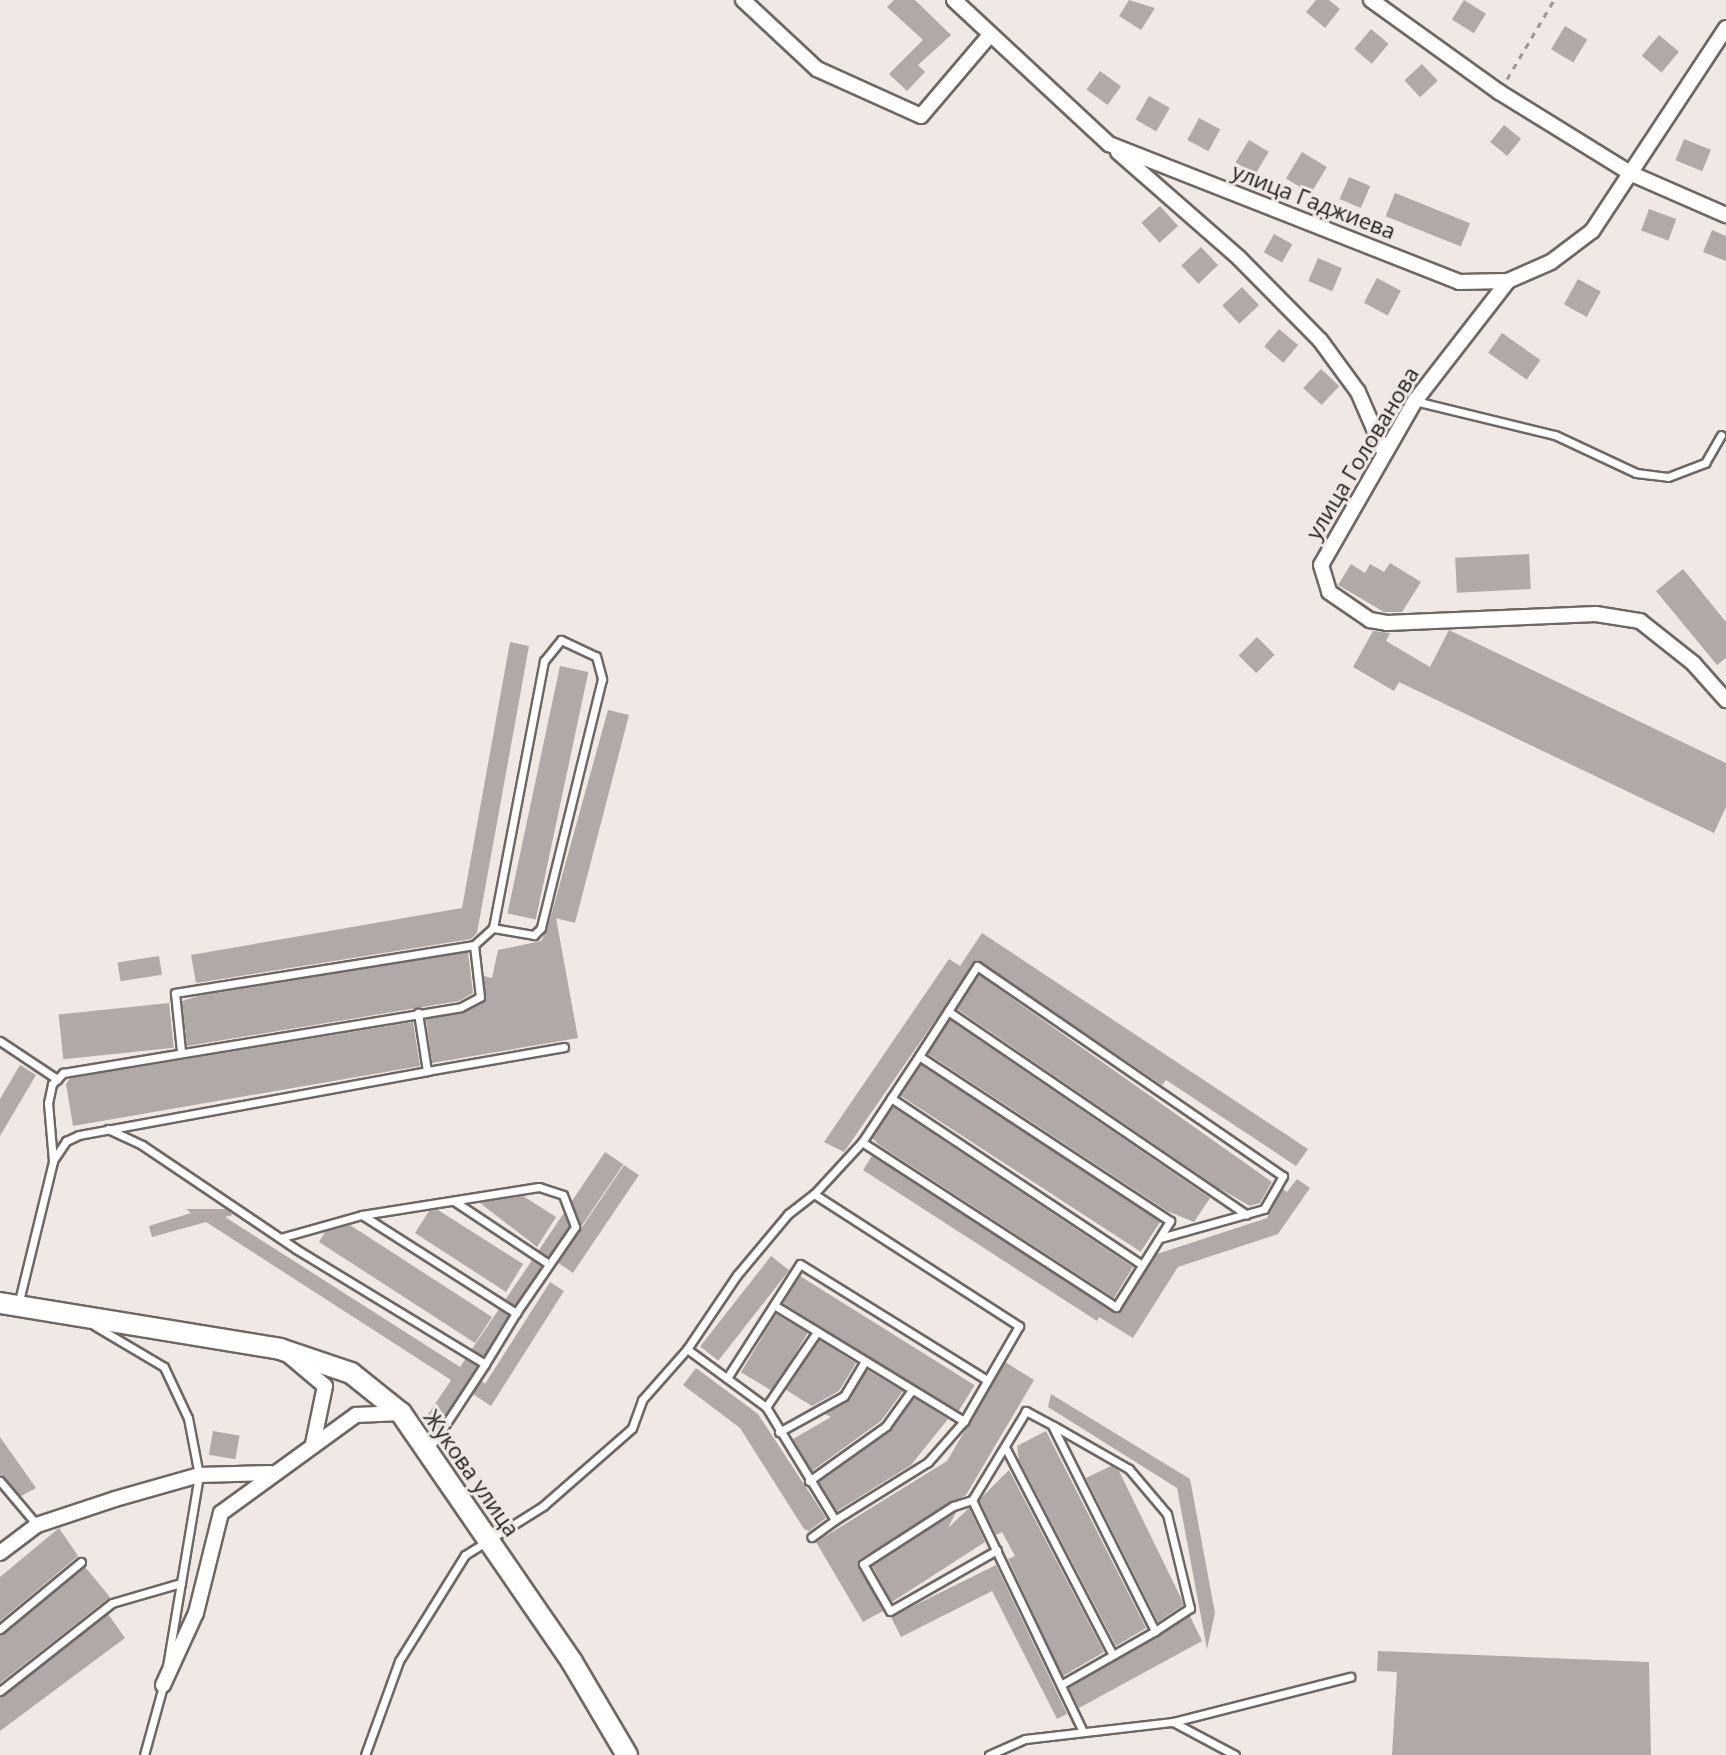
<!DOCTYPE html>
<meta charset="utf-8">
<style>
body{margin:0}
#map{position:relative;width:1726px;height:1755px;overflow:hidden;background:#efe8e4;font-family:"Open Sans",sans-serif}
div>[style]{position:absolute}
.building>*{inset:0;background:#b1a9a8;transform-origin:0 0}
.path>*{height:3px;margin-top:-1.5px;transform-origin:0;background:repeating-linear-gradient(90deg,#9d9794 0 6px,transparent 0 12px)}
.roads{filter:drop-shadow(2px 0 #6e6864) drop-shadow(-2px 0 #6e6864) drop-shadow(0 2px #6e6864) drop-shadow(0 -2px #6e6864)}
.service>*{height:7px;margin:-3.5px;padding:0 3.5px;transform-origin:3.5px;border-radius:3.5px;background:#fff}
.minor>*{height:14px;margin:-7px;padding:0 7px;transform-origin:7px;border-radius:7px;background:#fff}
.primary>*{height:20px;margin:-10px;padding:0 10px;transform-origin:10px;border-radius:10px;background:#fff}
span{translate:-50% -50%;white-space:nowrap;text-align:center;line-height:1.15;-webkit-text-stroke:6px #efe8e4;paint-order:stroke}
.street-label{font-size:22px;color:#23201f}
</style>
<div id="map">
<div class="building">
<i style="clip-path:polygon(894px 0,915px 0,951px 35px,918px 65px,925px 72px,907px 91px,889px 74px,923px 40px,887px 7px)"></i>
<i style="clip-path:polygon(1129px 0,1155px 8px,1141px 30px,1119px 16px)"></i>
<i style="clip-path:polygon(1316px 0,1329px 0,1340px 9px,1325px 28px,1306px 12px)"></i>
<i style="left:1464px;top:0;width:26px;height:23px;rotate:32deg"></i>
<i style="left:1565px;top:26px;width:26px;height:27px;rotate:31deg"></i>
<i style="left:1371px;top:29px;width:23px;height:26px;rotate:40deg"></i>
<i style="left:1659px;top:35px;width:26px;height:27px;rotate:40deg"></i>
<i style="left:1422px;top:64px;width:23px;height:24px;rotate:47deg"></i>
<i style="left:1100px;top:71px;width:26px;height:23px;rotate:36deg"></i>
<i style="left:1149px;top:96px;width:24px;height:27px;rotate:30deg"></i>
<i style="left:1199px;top:118px;width:24px;height:25px;rotate:28deg"></i>
<i style="left:1504px;top:125px;width:22px;height:22px;rotate:39deg"></i>
<i style="left:1684px;top:139px;width:29px;height:23px;rotate:22deg"></i>
<i style="left:1249px;top:140px;width:23px;height:26px;rotate:31deg"></i>
<i style="left:1302px;top:152px;width:29px;height:31px;rotate:31deg"></i>
<i style="left:1349px;top:177px;width:23px;height:24px;rotate:23deg"></i>
<i style="left:1395px;top:193px;width:81px;height:25px;rotate:22deg"></i>
<i style="left:1160px;top:206px;width:27px;height:25px;rotate:48deg"></i>
<i style="left:1649px;top:209px;width:29px;height:23px;rotate:20deg"></i>
<i style="clip-path:polygon(1712px 230px,1726px 236px,1726px 261px,1703px 252px)"></i>
<i style="left:1274px;top:234px;width:21px;height:21px;rotate:29deg"></i>
<i style="left:1201px;top:247px;width:25px;height:27px;rotate:47deg"></i>
<i style="left:1318px;top:258px;width:26px;height:25px;rotate:23deg"></i>
<i style="left:1377px;top:278px;width:27px;height:28px;rotate:28deg"></i>
<i style="left:1578px;top:279px;width:26px;height:29px;rotate:29deg"></i>
<i style="left:1242px;top:287px;width:25px;height:27px;rotate:47deg"></i>
<i style="left:1279px;top:329px;width:25px;height:23px;rotate:40deg"></i>
<i style="left:1502px;top:333px;width:47px;height:24px;rotate:35deg"></i>
<i style="left:1321px;top:369px;width:25px;height:26px;rotate:43deg"></i>
<i style="left:1529px;top:554px;width:35px;height:74px;rotate:87deg"></i>
<i style="clip-path:polygon(1390px 563px,1421px 582px,1402px 612px,1384px 612px,1338px 585px,1351px 564px,1365px 573px,1370px 564px,1384px 572px)"></i>
<i style="clip-path:polygon(1683px 569px,1726px 622px,1726px 658px,1717px 665px,1656px 591px)"></i>
<i style="clip-path:polygon(1449px 630px,1726px 763px,1726px 807px,1714px 833px,1399px 682px,1394px 691px,1353px 667px,1373px 631px,1390px 633px,1386px 641px,1430px 667px)"></i>
<i style="left:1257px;top:637px;width:25px;height:26px;rotate:45deg"></i>
<i style="clip-path:polygon(510px 642px,529px 646px,477px 933px,471px 939px,196px 983px,191px 955px,462px 908px)"></i>
<i style="left:560px;top:666px;width:29px;height:253px;rotate:12deg"></i>
<i style="clip-path:polygon(608px 710px,629px 715px,575px 923px,556px 918px,578px 1038px,432px 1063px,426px 1019px,463px 1013px,484px 1002px,484px 976px,492px 978px,498px 950px,541px 941px,547px 930px)"></i>
<i style="clip-path:polygon(982px 933px,1308px 1149px,1296px 1166px,1166px 1080px,1162px 1085px,977px 960px,844px 1152px,824px 1142px,949px 959px,960px 966px)"></i>
<i style="clip-path:polygon(468px 952px,473px 993px,459px 1001px,187px 1046px,182px 1001px,198px 996px)"></i>
<i style="left:159px;top:956px;width:19px;height:42px;rotate:81deg"></i>
<i style="clip-path:polygon(979px 975px,1272px 1182px,1260px 1203px,1250px 1206px,1217px 1187px,957px 1009px)"></i>
<i style="left:169px;top:1003px;width:45px;height:111px;rotate:84deg"></i>
<i style="clip-path:polygon(950px 1020px,1210px 1198px,1194px 1222px,1167px 1211px,928px 1054px)"></i>
<i style="clip-path:polygon(413px 1022px,420px 1066px,73px 1126px,66px 1084px,70px 1078px)"></i>
<i style="clip-path:polygon(20px 1065px,36px 1075px,0 1136px,0 1099px)"></i>
<i style="left:921px;top:1065px;width:286px;height:37px;rotate:33deg"></i>
<i style="clip-path:polygon(893px 1107px,1133px 1267px,1114px 1298px,879px 1145px,872px 1138px)"></i>
<i style="left:605px;top:1152px;width:22px;height:319px;rotate:34deg"></i>
<i style="clip-path:polygon(872px 1156px,1115px 1313px,1157px 1254px,1267px 1218px,1283px 1189px,1287px 1192px,1297px 1179px,1310px 1188px,1278px 1234px,1178px 1267px,1133px 1338px,1099px 1317px,1097px 1321px,863px 1170px)"></i>
<i style="left:624px;top:1165px;width:18px;height:118px;rotate:34deg"></i>
<i style="clip-path:polygon(523px 1196px,556px 1217px,537px 1247px,480px 1203px)"></i>
<i style="clip-path:polygon(186px 1209px,226px 1209px,233px 1215px,225px 1217px,471px 1374px,462px 1387px,206px 1222px,152px 1237px,149px 1226px,191px 1213px)"></i>
<i style="clip-path:polygon(438px 1210px,523px 1264px,506px 1292px,415px 1233px,429px 1211px)"></i>
<i style="clip-path:polygon(350px 1225px,492px 1317px,475px 1343px,319px 1242px,325px 1232px)"></i>
<i style="left:771px;top:1256px;width:23px;height:115px;rotate:38deg"></i>
<i style="left:800px;top:1276px;width:206px;height:32px;rotate:32deg"></i>
<i style="clip-path:polygon(550px 1282px,564px 1291px,491px 1406px,473px 1394px,482px 1381px,485px 1384px)"></i>
<i style="left:776px;top:1314px;width:37px;height:68px;rotate:31deg"></i>
<i style="clip-path:polygon(819px 1340px,856px 1363px,839px 1391px,812px 1406px,786px 1390px)"></i>
<i style="clip-path:polygon(1005px 1362px,1034px 1380px,966px 1495px,858px 1560px,883px 1611px,863px 1622px,816px 1542px,947px 1461px)"></i>
<i style="clip-path:polygon(696px 1368px,758px 1414px,826px 1518px,809px 1531px,804px 1529px,740px 1428px,683px 1385px)"></i>
<i style="clip-path:polygon(867px 1370px,903px 1391px,881px 1421px,812px 1471px,793px 1439px,831px 1417px,825px 1414px,849px 1400px)"></i>
<i style="clip-path:polygon(1051px 1394px,1190px 1479px,1215px 1613px,1207px 1649px,1177px 1488px,1048px 1407px)"></i>
<i style="clip-path:polygon(914px 1398px,948px 1419px,911px 1465px,837px 1511px,819px 1482px,890px 1431px)"></i>
<i style="left:213px;top:1431px;width:27px;height:24px;rotate:10deg"></i>
<i style="clip-path:polygon(1046px 1431px,1146px 1628px,1116px 1646px,1019px 1460px,1017px 1446px)"></i>
<i style="clip-path:polygon(0 1437px,36px 1488px,21px 1496px,0 1475px)"></i>
<i style="clip-path:polygon(1111px 1466px,1119px 1471px,1181px 1598px,1183px 1605px,1158px 1622px,1086px 1478px)"></i>
<i style="clip-path:polygon(1009px 1470px,1104px 1652px,1063px 1676px,1008px 1559px,1015px 1556px,1002px 1532px,996px 1535px,979px 1500px)"></i>
<i style="clip-path:polygon(969px 1508px,985px 1542px,892px 1602px,872px 1566px,956px 1512px,948px 1528px)"></i>
<i style="clip-path:polygon(59px 1528px,78px 1556px,0 1621px,0 1577px)"></i>
<i style="clip-path:polygon(996px 1565px,1067px 1714px,1057px 1719px,992px 1591px,901px 1637px,891px 1617px)"></i>
<i style="clip-path:polygon(85px 1567px,110px 1597px,0 1683px,0 1635px)"></i>
<i style="clip-path:polygon(108px 1614px,125px 1638px,0 1731px,0 1697px)"></i>
<i style="clip-path:polygon(1190px 1616px,1202px 1641px,1079px 1708px,1069px 1688px)"></i>
<i style="clip-path:polygon(1378px 1651px,1649px 1662px,1651px 1755px,1392px 1755px,1397px 1672px,1377px 1671px)"></i>
</div>
<div class="path">
<i style="left:1507px;top:79px;width:92px;rotate:-59.3deg"></i>
</div>
<div class="roads">
<div class="service">
<i style="left:1415px;top:401px;width:144px;rotate:13.7deg"></i>
<i style="left:1555px;top:435px;width:89px;rotate:25.1deg"></i>
<i style="left:1636px;top:473px;width:32px;rotate:7deg"></i>
<i style="left:1668px;top:477px;width:40px;rotate:-21deg"></i>
<i style="left:1705px;top:463px;width:32px;rotate:-60deg"></i>
<i style="left:948px;top:1011px;width:361px;rotate:34.3deg"></i>
<i style="left:0;top:1041px;width:69px;rotate:33.7deg"></i>
<i style="left:181px;top:1051px;width:58px;rotate:-95.9deg"></i>
<i style="left:175px;top:993px;width:303px;rotate:-9.1deg"></i>
<i style="left:919px;top:1056px;width:107px;rotate:-57.2deg"></i>
<i style="left:977px;top:966px;width:371px;rotate:34.5deg"></i>
<i style="left:1283px;top:1176px;width:38px;rotate:120deg"></i>
<i style="left:1264px;top:1209px;width:108px;rotate:164.4deg"></i>
<i style="left:427px;top:1071px;width:139px;rotate:-9.9deg"></i>
<i style="left:891px;top:1098px;width:301px;rotate:33.6deg"></i>
<i style="left:108px;top:1129px;width:38px;rotate:25deg"></i>
<i style="left:142px;top:1145px;width:186px;rotate:34deg"></i>
<i style="left:296px;top:1249px;width:221px;rotate:31.3deg"></i>
<i style="left:485px;top:1364px;width:100px;rotate:123.2deg"></i>
<i style="left:54px;top:1159px;width:22px;rotate:-56deg"></i>
<i style="left:66px;top:1141px;width:14px;rotate:-25deg"></i>
<i style="left:79px;top:1135px;width:354px;rotate:-10.4deg"></i>
<i style="left:427px;top:1071px;width:59px;rotate:-98.8deg"></i>
<i style="left:814px;top:1194px;width:71px;rotate:-47.3deg"></i>
<i style="left:862px;top:1142px;width:303px;rotate:33deg"></i>
<i style="left:1116px;top:1307px;width:102px;rotate:-57.9deg"></i>
<i style="left:1170px;top:1221px;width:300px;rotate:-146.7deg"></i>
<i style="left:919px;top:1056px;width:103px;rotate:123.5deg"></i>
<i style="left:454px;top:1201px;width:114px;rotate:33.6deg"></i>
<i style="left:362px;top:1215px;width:179px;rotate:-9deg"></i>
<i style="left:539px;top:1187px;width:25px;rotate:18deg"></i>
<i style="left:563px;top:1195px;width:34px;rotate:69deg"></i>
<i style="left:575px;top:1227px;width:104px;rotate:124.5deg"></i>
<i style="left:280px;top:1238px;width:85px;rotate:-15.7deg"></i>
<i style="left:362px;top:1215px;width:183px;rotate:32.5deg"></i>
<i style="left:516px;top:1313px;width:60px;rotate:121.3deg"></i>
<i style="left:18px;top:1305px;width:148px;rotate:-76.3deg"></i>
<i style="left:53px;top:1161px;width:58px;rotate:-94.9deg"></i>
<i style="left:48px;top:1103px;width:19px;rotate:-78deg"></i>
<i style="left:52px;top:1084px;width:16px;rotate:-45deg"></i>
<i style="left:63px;top:1073px;width:403px;rotate:-9.4deg"></i>
<i style="left:461px;top:1007px;width:21px;rotate:-28deg"></i>
<i style="left:480px;top:997px;width:52px;rotate:-96.6deg"></i>
<i style="left:474px;top:945px;width:25px;rotate:-42deg"></i>
<i style="left:493px;top:928px;width:272px;rotate:-79.2deg"></i>
<i style="left:544px;top:661px;width:27px;rotate:-51deg"></i>
<i style="left:561px;top:640px;width:38px;rotate:25deg"></i>
<i style="left:596px;top:656px;width:24px;rotate:75deg"></i>
<i style="left:602px;top:679px;width:256px;rotate:103.8deg"></i>
<i style="left:541px;top:928px;width:10px;rotate:135deg"></i>
<i style="left:534px;top:935px;width:42px;rotate:-170.3deg"></i>
<i style="left:774px;top:1305px;width:223px;rotate:31.4deg"></i>
<i style="left:95px;top:1326px;width:80px;rotate:30.7deg"></i>
<i style="left:164px;top:1367px;width:56px;rotate:64.8deg"></i>
<i style="left:188px;top:1418px;width:58px;rotate:79.1deg"></i>
<i style="left:199px;top:1475px;width:194px;rotate:99.5deg"></i>
<i style="left:687px;top:1349px;width:98px;rotate:36.3deg"></i>
<i style="left:766px;top:1407px;width:132px;rotate:58.6deg"></i>
<i style="left:835px;top:1520px;width:29px;rotate:144deg"></i>
<i style="left:727px;top:1378px;width:135px;rotate:-57.4deg"></i>
<i style="left:800px;top:1264px;width:220px;rotate:31.8deg"></i>
<i style="left:766px;top:1407px;width:91px;rotate:-55.8deg"></i>
<i style="left:1054px;top:1426px;width:86px;rotate:29.8deg"></i>
<i style="left:1129px;top:1469px;width:59px;rotate:49.8deg"></i>
<i style="left:1167px;top:1514px;width:97px;rotate:76.3deg"></i>
<i style="left:1190px;top:1608px;width:42px;rotate:146.7deg"></i>
<i style="left:779px;top:1432px;width:74px;rotate:-29deg"></i>
<i style="left:844px;top:1396px;width:41px;rotate:-59deg"></i>
<i style="left:1005px;top:1447px;width:234px;rotate:62.6deg"></i>
<i style="left:0;top:1481px;width:57px;rotate:49.9deg"></i>
<i style="left:809px;top:1481px;width:95px;rotate:-35.5deg"></i>
<i style="left:886px;top:1426px;width:44px;rotate:-54.2deg"></i>
<i style="left:972px;top:1500px;width:20px;rotate:162deg"></i>
<i style="left:953px;top:1506px;width:107px;rotate:147.2deg"></i>
<i style="left:863px;top:1564px;width:54px;rotate:60.1deg"></i>
<i style="left:890px;top:1611px;width:123px;rotate:-29.7deg"></i>
<i style="left:0;top:1629px;width:105px;rotate:-39.6deg"></i>
<i style="left:1064px;top:1683px;width:105px;rotate:-29.7deg"></i>
<i style="left:1155px;top:1631px;width:230px;rotate:-116.6deg"></i>
<i style="left:1052px;top:1425px;width:30px;rotate:-152deg"></i>
<i style="left:1026px;top:1411px;width:104px;rotate:121.2deg"></i>
<i style="left:972px;top:1500px;width:257px;rotate:64.4deg"></i>
<i style="left:0;top:1691px;width:142px;rotate:-38.2deg"></i>
<i style="left:112px;top:1603px;width:72px;rotate:-16.2deg"></i>
<i style="left:1173px;top:1722px;width:70px;rotate:28deg"></i>
<i style="left:144px;top:1755px;width:72px;rotate:-74.6deg"></i>
<i style="left:365px;top:1755px;width:100px;rotate:-70.1deg"></i>
<i style="left:399px;top:1661px;width:125px;rotate:-58.1deg"></i>
<i style="left:465px;top:1555px;width:92px;rotate:-32.1deg"></i>
<i style="left:543px;top:1506px;width:118px;rotate:-41.2deg"></i>
<i style="left:632px;top:1428px;width:30px;rotate:-70deg"></i>
<i style="left:642px;top:1400px;width:68px;rotate:-48.6deg"></i>
<i style="left:687px;top:1349px;width:89px;rotate:-56deg"></i>
<i style="left:737px;top:1275px;width:80px;rotate:-50.1deg"></i>
<i style="left:788px;top:1214px;width:33px;rotate:-38deg"></i>
<i style="left:814px;top:1194px;width:244px;rotate:32.8deg"></i>
<i style="left:1019px;top:1326px;width:110px;rotate:120.1deg"></i>
<i style="left:964px;top:1421px;width:55px;rotate:131.3deg"></i>
<i style="left:928px;top:1462px;width:110px;rotate:148.1deg"></i>
<i style="left:989px;top:1755px;width:39px;rotate:-24deg"></i>
<i style="left:1025px;top:1739px;width:149px;rotate:-6.6deg"></i>
<i style="left:1173px;top:1722px;width:183px;rotate:-14.3deg"></i>
</div>
<div class="minor">
<i style="left:743px;top:0;width:101px;rotate:43deg"></i>
<i style="left:817px;top:69px;width:114px;rotate:24.3deg"></i>
<i style="left:921px;top:116px;width:106px;rotate:-49.6deg"></i>
<i style="left:954px;top:0;width:212px;rotate:42.9deg"></i>
<i style="left:1109px;top:144px;width:376px;rotate:21.5deg"></i>
<i style="left:1459px;top:282px;width:49px;rotate:-1.2deg"></i>
<i style="left:1371px;top:0;width:158px;rotate:35.7deg"></i>
<i style="left:1499px;top:92px;width:156px;rotate:31.7deg"></i>
<i style="left:1632px;top:174px;width:103px;rotate:23.6deg"></i>
<i style="left:1726px;top:28px;width:243px;rotate:123.4deg"></i>
<i style="left:1592px;top:231px;width:51px;rotate:142.9deg"></i>
<i style="left:1551px;top:262px;width:47px;rotate:156.2deg"></i>
<i style="left:1508px;top:281px;width:152px;rotate:127.8deg"></i>
<i style="left:1415px;top:401px;width:189px;rotate:119.8deg"></i>
<i style="left:1321px;top:565px;width:28px;rotate:73deg"></i>
<i style="left:1329px;top:592px;width:50px;rotate:34.3deg"></i>
<i style="left:1370px;top:620px;width:17px;rotate:10deg"></i>
<i style="left:1387px;top:623px;width:209px;rotate:-2.5deg"></i>
<i style="left:1596px;top:614px;width:45px;rotate:9deg"></i>
<i style="left:1640px;top:621px;width:68px;rotate:38.4deg"></i>
<i style="left:1693px;top:663px;width:50px;rotate:48.3deg"></i>
<i style="left:1118px;top:152px;width:161px;rotate:41.2deg"></i>
<i style="left:1239px;top:258px;width:115px;rotate:45.4deg"></i>
<i style="left:1320px;top:340px;width:64px;rotate:53.8deg"></i>
<i style="left:1358px;top:392px;width:65px;rotate:66.6deg"></i>
<i style="left:288px;top:1355px;width:48px;rotate:40deg"></i>
<i style="left:325px;top:1386px;width:59px;rotate:101.7deg"></i>
<i style="left:0;top:1553px;width:46px;rotate:-37.1deg"></i>
<i style="left:37px;top:1525px;width:82px;rotate:-18.4deg"></i>
<i style="left:115px;top:1499px;width:87px;rotate:-15.9deg"></i>
<i style="left:199px;top:1475px;width:71px;rotate:-1.6deg"></i>
<i style="left:163px;top:1685px;width:79px;rotate:-65.4deg"></i>
<i style="left:196px;top:1613px;width:103px;rotate:-76deg"></i>
<i style="left:221px;top:1513px;width:167px;rotate:-36deg"></i>
<i style="left:356px;top:1415px;width:45px;rotate:-2.5deg"></i>
</div>
<div class="primary">
<i style="left:0;top:1303px;width:284px;rotate:9.3deg"></i>
<i style="left:280px;top:1349px;width:75px;rotate:18.7deg"></i>
<i style="left:351px;top:1373px;width:64px;rotate:38.7deg"></i>
<i style="left:401px;top:1413px;width:302px;rotate:55.5deg"></i>
<i style="left:572px;top:1662px;width:108px;rotate:59.4deg"></i>
</div>
</div>
<div class="street-label">
<span style="left:1314px;top:201px;rotate:21deg">улица Гаджиева</span>
<span style="left:1362px;top:453px;rotate:-59deg">улица Голованова</span>
<span style="left:472px;top:1473px;rotate:55deg">Жукова улица</span>
</div>
</div>
